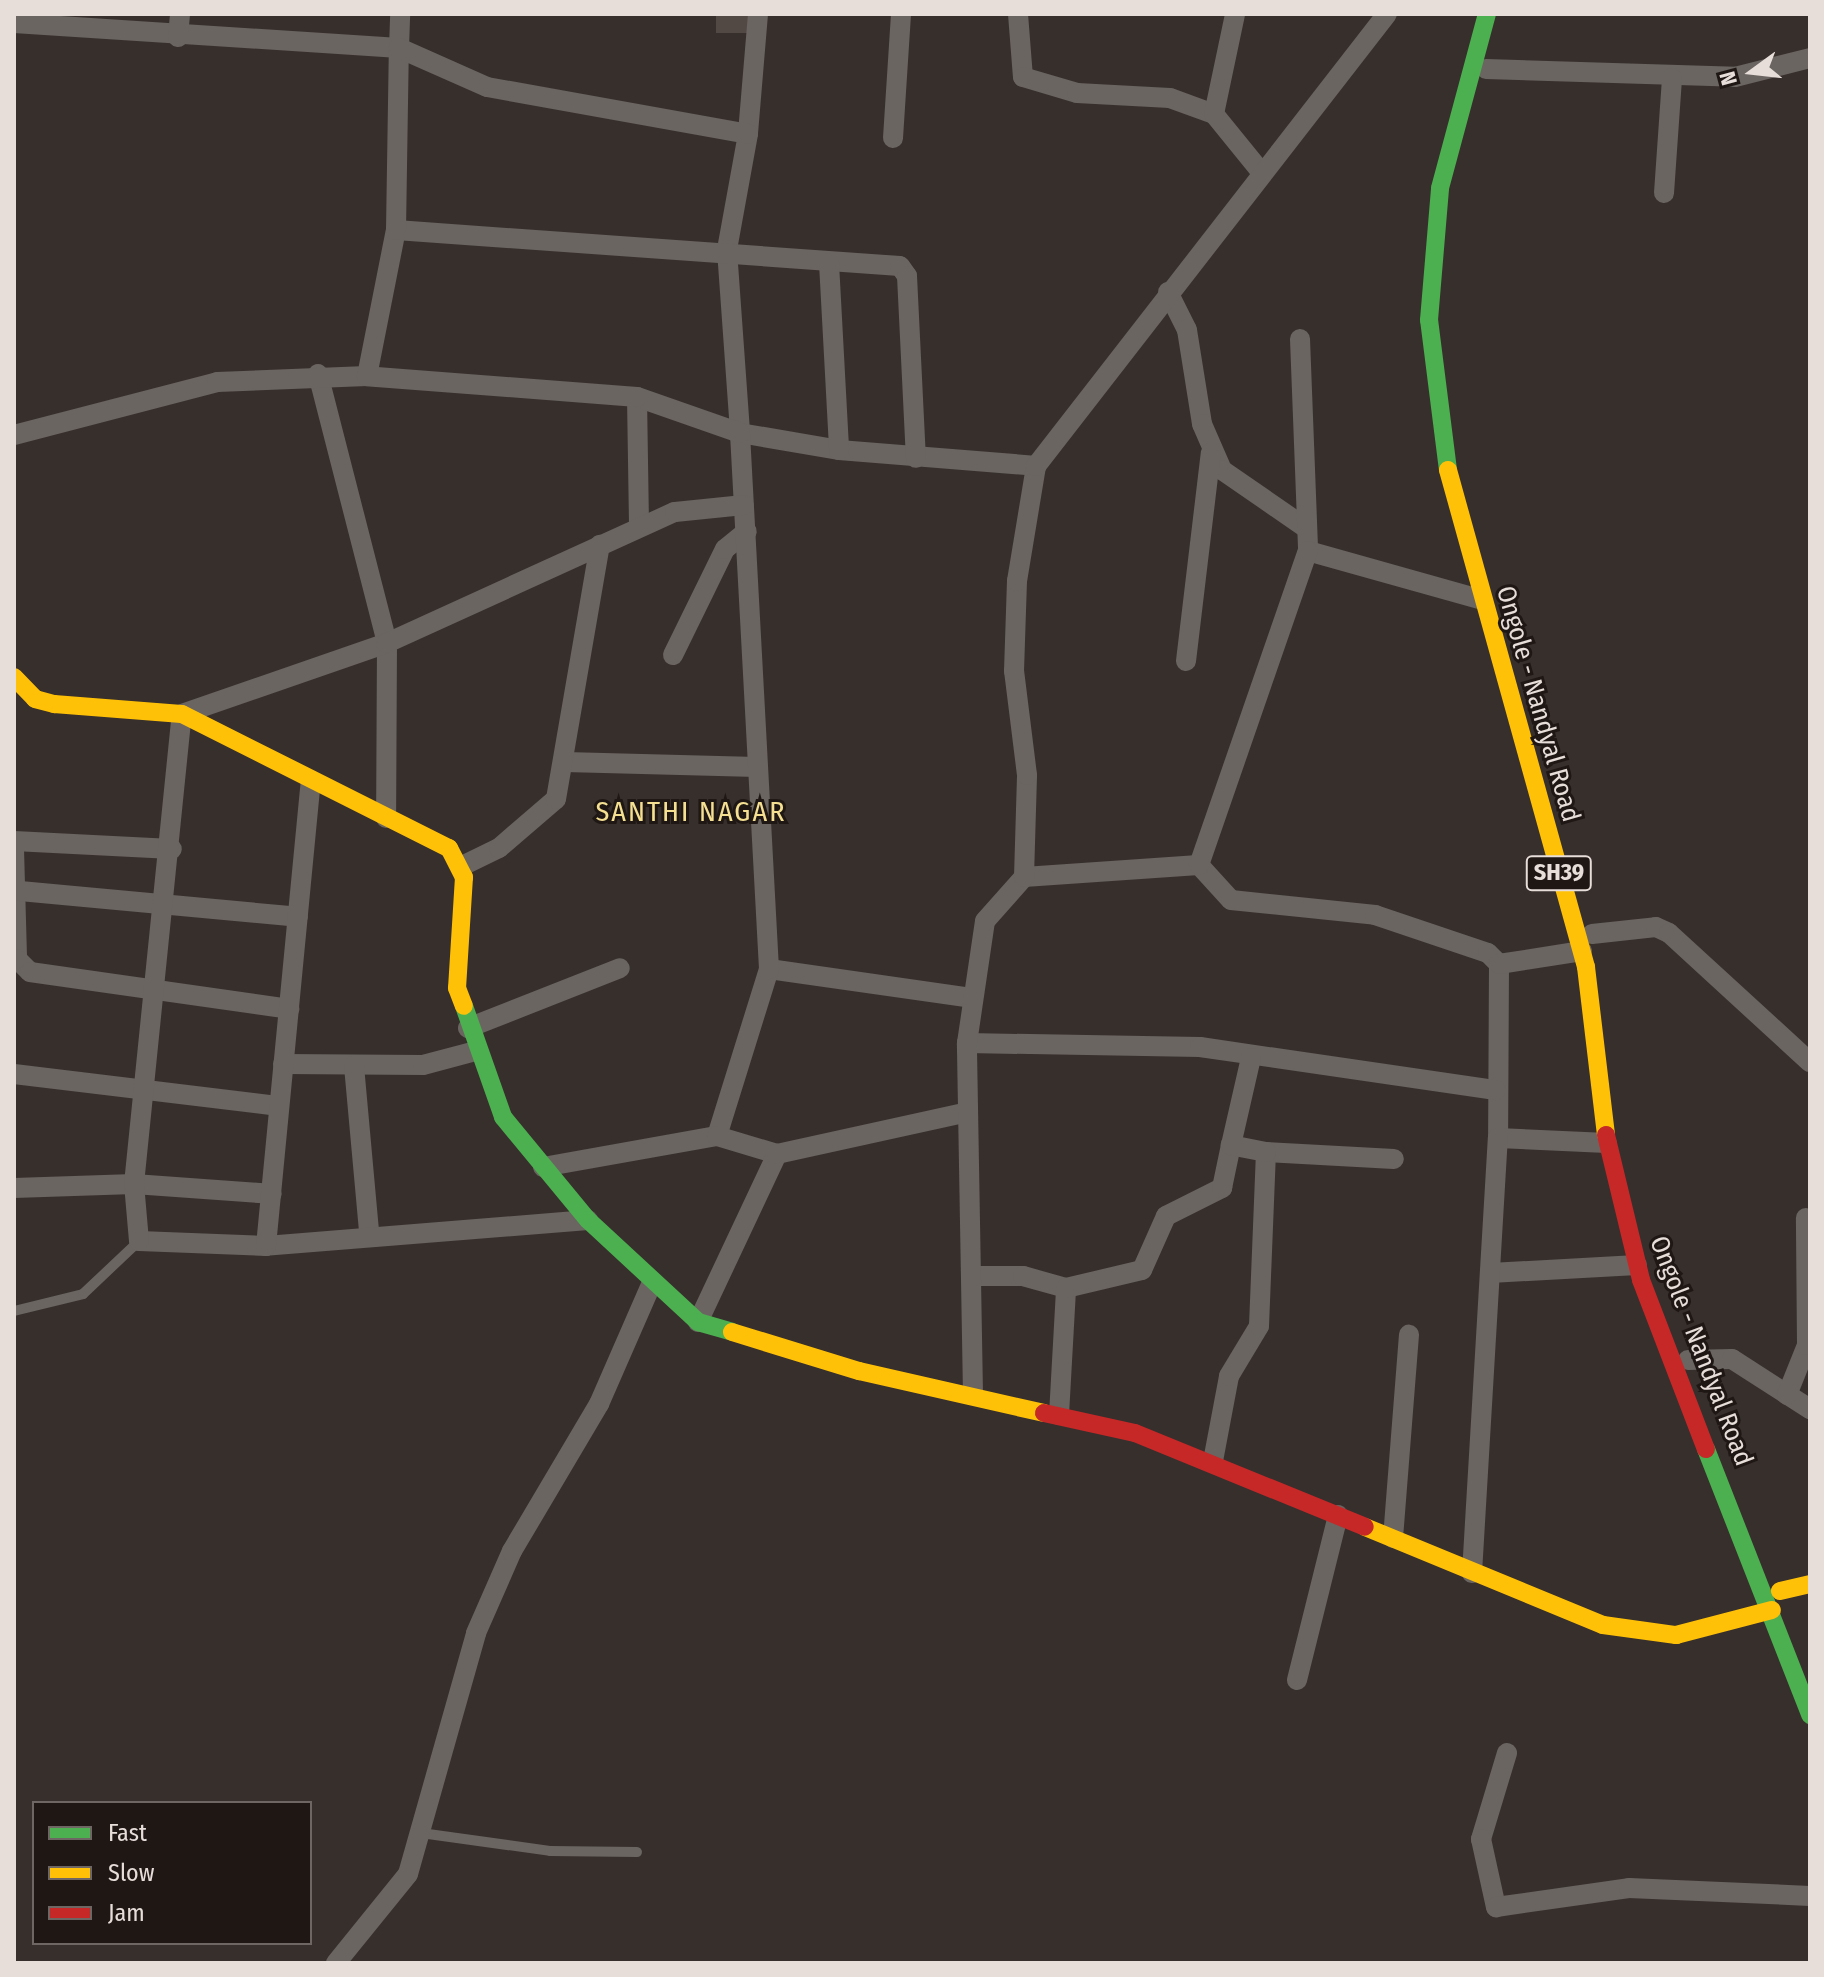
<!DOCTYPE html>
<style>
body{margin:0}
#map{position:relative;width:1824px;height:1977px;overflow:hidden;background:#372f2c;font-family:"Fira Sans Condensed",sans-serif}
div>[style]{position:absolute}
.building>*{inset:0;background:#534944;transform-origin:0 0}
.lane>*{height:10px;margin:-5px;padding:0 5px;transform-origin:5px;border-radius:5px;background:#6a6561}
.street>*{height:20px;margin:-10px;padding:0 10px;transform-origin:10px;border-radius:10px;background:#6a6561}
.fast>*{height:18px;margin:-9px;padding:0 9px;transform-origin:9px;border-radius:9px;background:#4caf50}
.slow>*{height:18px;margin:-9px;padding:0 9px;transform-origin:9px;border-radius:9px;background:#ffc107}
.jam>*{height:18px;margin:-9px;padding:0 9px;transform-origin:9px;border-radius:9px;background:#c62828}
span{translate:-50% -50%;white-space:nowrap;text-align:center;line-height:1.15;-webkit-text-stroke:6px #1e1714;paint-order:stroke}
.shield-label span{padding:2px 6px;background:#1e1714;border:2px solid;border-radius:6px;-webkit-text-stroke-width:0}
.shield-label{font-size:24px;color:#e7ddd9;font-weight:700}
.street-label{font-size:26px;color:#e7ddd9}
.neighbourhood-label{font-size:28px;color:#f5e092;letter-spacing:2px}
.frame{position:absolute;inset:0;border:16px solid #e7ddd9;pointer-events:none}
.legend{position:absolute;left:32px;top:1801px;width:280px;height:144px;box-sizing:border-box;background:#1e1714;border:2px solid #6e6663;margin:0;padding:10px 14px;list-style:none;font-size:24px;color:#e7ddd9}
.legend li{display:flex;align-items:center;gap:16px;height:40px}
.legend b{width:40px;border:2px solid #6e6663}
.north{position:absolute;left:1712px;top:32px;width:80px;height:80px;-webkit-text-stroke:6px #1e1714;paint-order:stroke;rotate:255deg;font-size:22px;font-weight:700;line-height:32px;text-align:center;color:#e7ddd9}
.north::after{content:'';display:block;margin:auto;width:28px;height:36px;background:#e7ddd9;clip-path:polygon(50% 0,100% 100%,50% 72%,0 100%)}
</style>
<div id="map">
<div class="building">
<i style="left:716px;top:14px;width:35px;height:19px"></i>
</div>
<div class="lane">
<i style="left:14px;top:1311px;width:71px;rotate:-13.8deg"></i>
<i style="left:83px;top:1294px;width:77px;rotate:-43.4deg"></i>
<i style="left:421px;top:1833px;width:130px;rotate:7.9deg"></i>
<i style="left:550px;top:1851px;width:87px;rotate:0.7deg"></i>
</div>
<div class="street">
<i style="left:758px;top:14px;width:120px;rotate:94.8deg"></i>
<i style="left:748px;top:134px;width:118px;rotate:100.3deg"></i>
<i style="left:727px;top:250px;width:183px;rotate:85.9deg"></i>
<i style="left:740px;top:433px;width:100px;rotate:9.7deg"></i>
<i style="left:839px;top:450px;width:198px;rotate:4.6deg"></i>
<i style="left:1018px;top:14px;width:63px;rotate:85.5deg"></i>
<i style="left:1023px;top:77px;width:56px;rotate:16.5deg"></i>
<i style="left:1077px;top:93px;width:93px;rotate:3.1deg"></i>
<i style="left:1170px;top:98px;width:47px;rotate:20deg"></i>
<i style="left:1214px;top:114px;width:76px;rotate:50.9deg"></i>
<i style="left:14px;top:23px;width:386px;rotate:3.7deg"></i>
<i style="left:399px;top:48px;width:34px;rotate:-88deg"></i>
<i style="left:178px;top:37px;width:23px;rotate:-85deg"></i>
<i style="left:1486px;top:69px;width:249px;rotate:1.8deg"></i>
<i style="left:1735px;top:77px;width:77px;rotate:-14.2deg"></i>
<i style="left:1214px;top:114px;width:102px;rotate:-78.1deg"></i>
<i style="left:893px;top:138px;width:124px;rotate:-86.3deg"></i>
<i style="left:1664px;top:193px;width:115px;rotate:-86deg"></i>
<i style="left:396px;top:230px;width:505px;rotate:4.09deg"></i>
<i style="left:900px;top:266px;width:12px;rotate:55deg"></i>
<i style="left:907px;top:276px;width:182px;rotate:87.2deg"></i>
<i style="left:829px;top:263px;width:187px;rotate:86.9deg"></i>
<i style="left:1168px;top:292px;width:42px;rotate:63.4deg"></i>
<i style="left:1187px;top:330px;width:95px;rotate:80.9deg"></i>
<i style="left:1202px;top:424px;width:50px;rotate:66.5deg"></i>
<i style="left:1222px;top:470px;width:102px;rotate:34.6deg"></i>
<i style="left:1300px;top:339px;width:212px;rotate:87.8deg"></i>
<i style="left:1308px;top:551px;width:181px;rotate:15.7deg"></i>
<i style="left:318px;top:374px;width:278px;rotate:75.6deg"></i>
<i style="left:387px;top:643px;width:175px;rotate:90.3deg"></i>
<i style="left:637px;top:397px;width:130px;rotate:89.1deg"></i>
<i style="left:14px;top:435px;width:210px;rotate:-14.6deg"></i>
<i style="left:217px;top:382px;width:150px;rotate:-2.3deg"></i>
<i style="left:673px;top:655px;width:118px;rotate:-63.9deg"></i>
<i style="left:725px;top:549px;width:28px;rotate:-39deg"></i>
<i style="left:1186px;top:661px;width:210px;rotate:-83.2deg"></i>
<i style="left:565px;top:762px;width:192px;rotate:1.5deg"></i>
<i style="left:14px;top:841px;width:158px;rotate:2.9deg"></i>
<i style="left:14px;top:849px;width:110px;rotate:88.4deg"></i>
<i style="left:17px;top:959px;width:18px;rotate:45deg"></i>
<i style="left:30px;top:972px;width:262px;rotate:8.1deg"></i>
<i style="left:1199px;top:865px;width:47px;rotate:47.6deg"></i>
<i style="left:1231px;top:900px;width:145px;rotate:5.9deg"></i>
<i style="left:1375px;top:915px;width:119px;rotate:18.6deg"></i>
<i style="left:1488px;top:953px;width:16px;rotate:45deg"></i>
<i style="left:1499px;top:964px;width:174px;rotate:90.3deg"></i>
<i style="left:1498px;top:1138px;width:109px;rotate:2.6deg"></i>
<i style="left:462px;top:866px;width:41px;rotate:-25.9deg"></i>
<i style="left:499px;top:848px;width:75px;rotate:-40.7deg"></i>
<i style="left:556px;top:799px;width:258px;rotate:-80.2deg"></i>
<i style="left:1024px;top:877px;width:175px;rotate:-3.9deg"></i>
<i style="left:1199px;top:865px;width:332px;rotate:-70.9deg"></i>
<i style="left:20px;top:891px;width:279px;rotate:5.3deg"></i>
<i style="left:1592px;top:934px;width:64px;rotate:-6.2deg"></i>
<i style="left:1656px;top:927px;width:14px;rotate:25deg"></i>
<i style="left:1669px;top:933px;width:191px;rotate:42.5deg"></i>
<i style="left:1499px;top:964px;width:84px;rotate:-8.9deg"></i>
<i style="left:769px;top:969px;width:206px;rotate:8.1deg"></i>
<i style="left:468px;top:1028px;width:163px;rotate:-21.5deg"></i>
<i style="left:967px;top:1043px;width:233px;rotate:1deg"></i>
<i style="left:1200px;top:1047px;width:299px;rotate:8.3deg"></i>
<i style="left:283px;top:1064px;width:140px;rotate:0.4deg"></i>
<i style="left:423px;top:1065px;width:55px;rotate:-14.8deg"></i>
<i style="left:354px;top:1066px;width:167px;rotate:84.8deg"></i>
<i style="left:14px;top:1074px;width:267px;rotate:6.9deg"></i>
<i style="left:717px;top:1136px;width:175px;rotate:-72.7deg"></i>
<i style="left:769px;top:969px;width:537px;rotate:-93.1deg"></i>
<i style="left:740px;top:433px;width:109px;rotate:-160.7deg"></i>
<i style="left:637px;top:397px;width:271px;rotate:-175.6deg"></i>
<i style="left:367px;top:376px;width:149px;rotate:-78.8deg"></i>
<i style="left:396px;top:230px;width:182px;rotate:-89.1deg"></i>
<i style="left:399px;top:48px;width:96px;rotate:23.9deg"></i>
<i style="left:487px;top:87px;width:265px;rotate:10.2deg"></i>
<i style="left:1266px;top:1152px;width:128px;rotate:3.1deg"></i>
<i style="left:543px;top:1167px;width:177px;rotate:-10.1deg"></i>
<i style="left:717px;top:1136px;width:63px;rotate:16.7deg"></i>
<i style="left:14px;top:1188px;width:120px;rotate:-1.9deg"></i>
<i style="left:134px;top:1184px;width:138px;rotate:4.1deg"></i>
<i style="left:588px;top:1220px;width:323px;rotate:175.4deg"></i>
<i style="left:266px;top:1246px;width:127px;rotate:-177.7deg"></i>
<i style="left:139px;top:1241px;width:57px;rotate:-95deg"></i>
<i style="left:134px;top:1184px;width:472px;rotate:-84.2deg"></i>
<i style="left:182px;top:714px;width:217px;rotate:-19.1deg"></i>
<i style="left:387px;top:643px;width:316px;rotate:-24.5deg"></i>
<i style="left:675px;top:512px;width:69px;rotate:-5.8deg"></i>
<i style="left:266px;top:1246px;width:468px;rotate:-84.5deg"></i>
<i style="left:1490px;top:1273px;width:147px;rotate:-3.1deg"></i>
<i style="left:971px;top:1276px;width:52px"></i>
<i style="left:1023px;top:1276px;width:45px;rotate:15.6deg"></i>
<i style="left:698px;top:1322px;width:186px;rotate:-64.8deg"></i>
<i style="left:777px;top:1154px;width:191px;rotate:-12.4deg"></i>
<i style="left:1688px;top:1360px;width:44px;rotate:-1.3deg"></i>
<i style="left:1732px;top:1359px;width:93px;rotate:32.7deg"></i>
<i style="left:973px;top:1394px;width:351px;rotate:-91deg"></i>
<i style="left:967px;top:1043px;width:123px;rotate:-81.6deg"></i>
<i style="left:985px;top:921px;width:59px;rotate:-48.4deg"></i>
<i style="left:1024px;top:877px;width:102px;rotate:-88.3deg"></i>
<i style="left:1027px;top:775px;width:105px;rotate:-97.1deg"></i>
<i style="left:1014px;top:671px;width:90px;rotate:-88.1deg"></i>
<i style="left:1017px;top:581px;width:117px;rotate:-80.6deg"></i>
<i style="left:1036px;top:466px;width:572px;rotate:-52.17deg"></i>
<i style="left:1787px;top:1395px;width:54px;rotate:-68.2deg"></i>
<i style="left:1807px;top:1345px;width:127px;rotate:-90.5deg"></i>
<i style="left:1059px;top:1415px;width:127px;rotate:-86.8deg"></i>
<i style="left:1066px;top:1288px;width:78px;rotate:-13.3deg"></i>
<i style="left:1142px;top:1270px;width:59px;rotate:-66deg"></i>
<i style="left:1166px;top:1216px;width:63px;rotate:-26.6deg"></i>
<i style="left:1222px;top:1188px;width:44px;rotate:-78.2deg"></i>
<i style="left:1213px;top:1461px;width:86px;rotate:-79.3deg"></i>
<i style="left:1229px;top:1376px;width:58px;rotate:-59deg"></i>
<i style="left:1259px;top:1326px;width:174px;rotate:-87.7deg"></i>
<i style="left:1266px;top:1152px;width:36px;rotate:-169deg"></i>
<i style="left:1231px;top:1145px;width:89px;rotate:-77.1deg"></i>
<i style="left:1393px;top:1538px;width:204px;rotate:-85.5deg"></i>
<i style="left:1472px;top:1573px;width:436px;rotate:-86.6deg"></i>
<i style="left:1297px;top:1680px;width:170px;rotate:-76deg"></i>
<i style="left:1507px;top:1753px;width:90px;rotate:106.8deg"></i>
<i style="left:1481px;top:1839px;width:70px;rotate:77.6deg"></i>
<i style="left:1496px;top:1907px;width:134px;rotate:-8.1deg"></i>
<i style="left:1629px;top:1888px;width:181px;rotate:2.5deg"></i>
<i style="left:336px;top:1963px;width:114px;rotate:-51deg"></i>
<i style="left:408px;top:1874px;width:250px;rotate:-74.2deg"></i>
<i style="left:476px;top:1633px;width:90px;rotate:-66.3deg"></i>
<i style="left:512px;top:1551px;width:171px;rotate:-59.4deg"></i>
<i style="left:599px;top:1404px;width:130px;rotate:-66.4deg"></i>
</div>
<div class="fast">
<i style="left:1448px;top:470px;width:151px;rotate:-97.2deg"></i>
<i style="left:1429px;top:320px;width:132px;rotate:-85.2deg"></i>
<i style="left:1440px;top:188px;width:180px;rotate:-74.9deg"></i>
<i style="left:464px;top:1006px;width:118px;rotate:70.6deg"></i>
<i style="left:503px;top:1117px;width:134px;rotate:50.5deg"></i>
<i style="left:588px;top:1220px;width:150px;rotate:42.8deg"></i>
<i style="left:698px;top:1322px;width:35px;rotate:16deg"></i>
<i style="left:1706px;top:1449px;width:286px;rotate:68.6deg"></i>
</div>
<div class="slow">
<i style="left:1448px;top:470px;width:516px;rotate:74.48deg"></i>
<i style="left:1586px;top:967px;width:169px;rotate:83.2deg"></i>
<i style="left:14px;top:677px;width:30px;rotate:46deg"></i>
<i style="left:35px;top:699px;width:20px;rotate:15deg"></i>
<i style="left:54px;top:704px;width:128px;rotate:4.5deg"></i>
<i style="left:182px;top:714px;width:299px;rotate:26.7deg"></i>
<i style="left:449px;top:848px;width:33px;rotate:63deg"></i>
<i style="left:464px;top:877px;width:111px;rotate:93.6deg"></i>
<i style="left:457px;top:988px;width:19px;rotate:69deg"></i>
<i style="left:732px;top:1332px;width:133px;rotate:17.1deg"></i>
<i style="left:859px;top:1371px;width:190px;rotate:12.8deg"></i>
<i style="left:1365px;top:1527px;width:257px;rotate:22.4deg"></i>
<i style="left:1603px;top:1625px;width:74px;rotate:7.8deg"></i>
<i style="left:1676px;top:1635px;width:99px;rotate:-14.6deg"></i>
<i style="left:1780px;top:1591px;width:31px;rotate:-13deg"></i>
</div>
<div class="jam">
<i style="left:1606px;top:1135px;width:149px;rotate:76.4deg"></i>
<i style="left:1641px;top:1280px;width:181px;rotate:69deg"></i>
<i style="left:1044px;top:1413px;width:93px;rotate:12.4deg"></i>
<i style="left:1135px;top:1433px;width:248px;rotate:22.2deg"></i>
</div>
<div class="shield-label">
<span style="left:1559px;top:873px">SH39</span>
</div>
<div class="street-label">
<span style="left:1538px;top:704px;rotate:74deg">Ongole - Nandyal Road</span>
<span style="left:1701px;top:1351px;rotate:69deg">Ongole - Nandyal Road</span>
</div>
<div class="neighbourhood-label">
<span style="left:691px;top:812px">SANTHI NAGAR</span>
</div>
<div class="frame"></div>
<ul class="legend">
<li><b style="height:10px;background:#4caf50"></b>Fast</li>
<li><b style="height:10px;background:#ffc107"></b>Slow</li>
<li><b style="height:10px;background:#c62828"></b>Jam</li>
</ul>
<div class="north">N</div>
</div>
